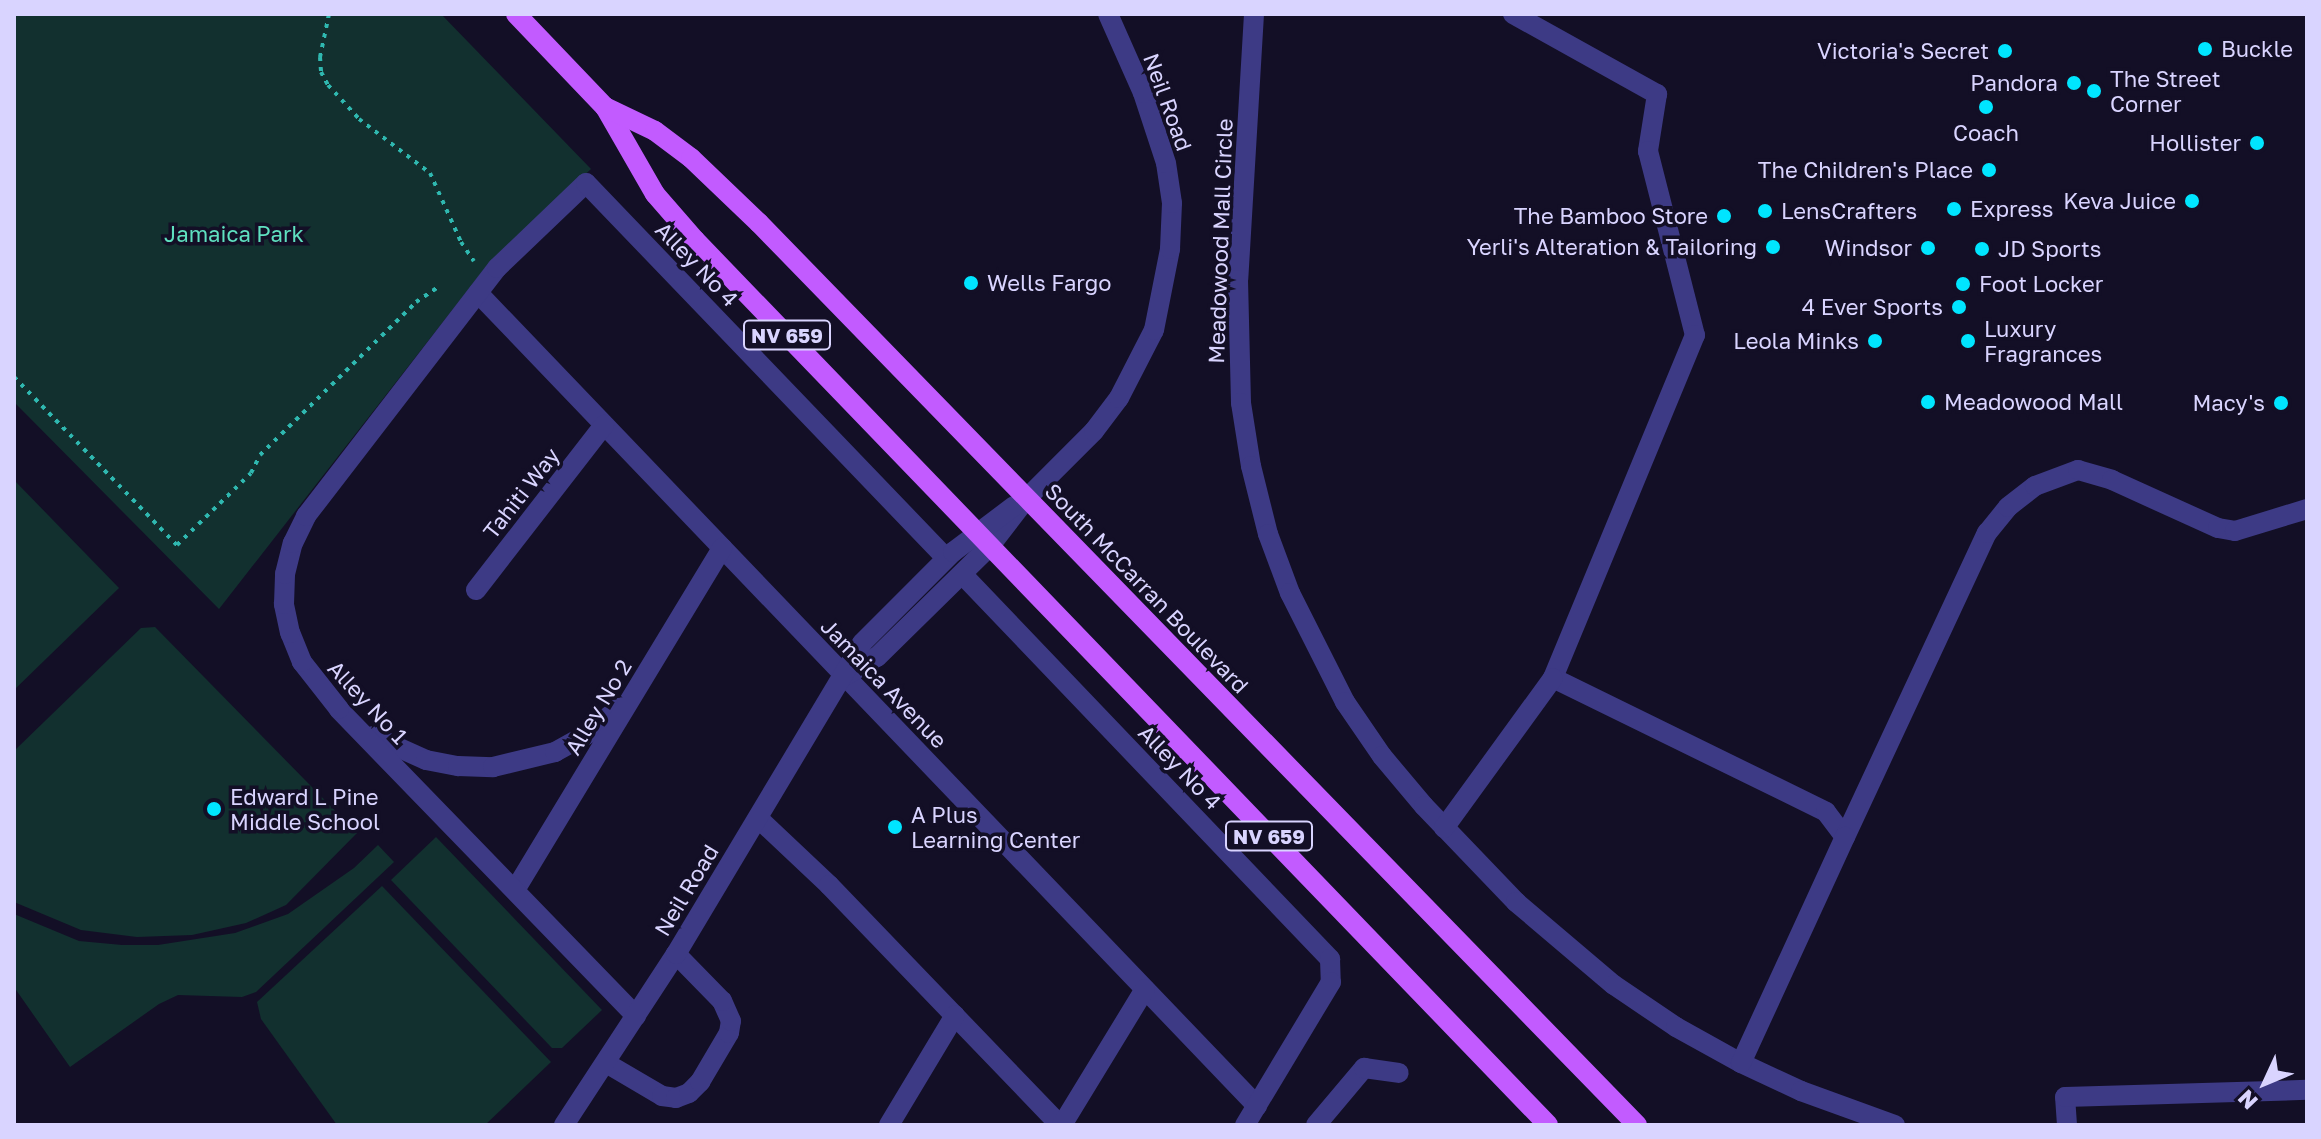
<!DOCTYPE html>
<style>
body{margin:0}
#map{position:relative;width:2321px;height:1139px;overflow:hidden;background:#130f26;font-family:"Golos Text",sans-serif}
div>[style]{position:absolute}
.green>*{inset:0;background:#12302f}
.path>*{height:4px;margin-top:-2px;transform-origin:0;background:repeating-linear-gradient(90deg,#2fb8b0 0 4px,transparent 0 10px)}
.minor>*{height:20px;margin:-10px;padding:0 10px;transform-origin:10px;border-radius:10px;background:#3d3a85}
.major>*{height:20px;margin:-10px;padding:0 10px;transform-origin:10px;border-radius:10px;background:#c25bff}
.dots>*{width:22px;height:22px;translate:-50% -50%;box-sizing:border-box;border:4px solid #130f26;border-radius:50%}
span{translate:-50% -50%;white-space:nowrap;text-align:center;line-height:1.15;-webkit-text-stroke:7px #130f26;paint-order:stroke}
.shield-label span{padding:2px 6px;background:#130f26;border:2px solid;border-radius:6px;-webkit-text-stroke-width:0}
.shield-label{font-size:20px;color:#d9d4ff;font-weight:700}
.poi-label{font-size:22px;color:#d9d4ff}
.left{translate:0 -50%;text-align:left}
.right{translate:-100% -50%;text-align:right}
.street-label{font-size:22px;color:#d9d4ff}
.park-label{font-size:22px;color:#5fe0c0}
.frame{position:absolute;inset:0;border:16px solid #d9d4ff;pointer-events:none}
.north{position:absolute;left:2225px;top:1043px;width:80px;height:80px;-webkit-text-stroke:6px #130f26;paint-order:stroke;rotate:226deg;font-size:22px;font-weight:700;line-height:32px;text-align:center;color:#d9d4ff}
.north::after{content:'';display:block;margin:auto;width:28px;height:36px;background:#d9d4ff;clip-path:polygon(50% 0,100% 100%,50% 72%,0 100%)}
</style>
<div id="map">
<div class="green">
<i style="clip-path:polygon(14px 14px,441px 14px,591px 169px,485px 268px,219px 609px,14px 402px)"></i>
<i style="clip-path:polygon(14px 480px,119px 588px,14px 690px)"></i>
<i style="clip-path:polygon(155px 627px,357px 833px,286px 905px,246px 923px,192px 935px,137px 937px,81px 930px,14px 902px,14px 751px,141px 628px)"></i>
<i style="clip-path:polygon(436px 837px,602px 1010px,562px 1048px,552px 1048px,391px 880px)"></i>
<i style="clip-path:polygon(378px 845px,394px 862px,256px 992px,242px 997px,178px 995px,159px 1004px,70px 1067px,14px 987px,14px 914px,79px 941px,122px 945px,158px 945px,235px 933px,288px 914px,354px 868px)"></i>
<i style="clip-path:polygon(382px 886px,551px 1062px,485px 1125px,337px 1125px,261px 1019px,257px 1002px)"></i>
</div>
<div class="path">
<i style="left:329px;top:14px;width:44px;rotate:101.8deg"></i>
<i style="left:320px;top:57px;width:15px;rotate:86deg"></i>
<i style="left:321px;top:72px;width:15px;rotate:62deg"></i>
<i style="left:328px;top:85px;width:46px;rotate:47.6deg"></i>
<i style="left:359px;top:119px;width:89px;rotate:37.3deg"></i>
<i style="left:430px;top:173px;width:76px;rotate:65.8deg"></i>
<i style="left:461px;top:242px;width:23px;rotate:56deg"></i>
<i style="left:14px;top:377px;width:234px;rotate:45.9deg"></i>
<i style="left:177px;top:545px;width:103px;rotate:-44.2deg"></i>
<i style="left:251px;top:473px;width:20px;rotate:-63deg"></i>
<i style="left:260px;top:455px;width:219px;rotate:-44.4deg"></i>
<i style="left:416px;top:302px;width:25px;rotate:-34deg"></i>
</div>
<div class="minor">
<i style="left:1254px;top:14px;width:266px;rotate:93.4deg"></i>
<i style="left:1238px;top:280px;width:123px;rotate:88.6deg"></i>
<i style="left:1241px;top:403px;width:64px;rotate:81deg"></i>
<i style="left:1251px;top:466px;width:70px;rotate:76deg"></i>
<i style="left:1268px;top:534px;width:63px;rotate:69.6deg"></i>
<i style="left:1290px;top:593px;width:122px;rotate:63.2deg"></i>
<i style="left:1345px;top:702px;width:65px;rotate:55.6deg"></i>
<i style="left:1382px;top:756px;width:65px;rotate:50deg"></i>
<i style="left:1424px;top:806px;width:133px;rotate:46.2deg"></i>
<i style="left:1516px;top:902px;width:128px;rotate:40.3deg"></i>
<i style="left:1614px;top:985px;width:75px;rotate:34.1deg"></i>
<i style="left:1676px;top:1027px;width:74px;rotate:29deg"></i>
<i style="left:1741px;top:1063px;width:66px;rotate:25deg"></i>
<i style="left:1801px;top:1091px;width:100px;rotate:19.9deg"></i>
<i style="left:1513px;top:14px;width:165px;rotate:29.1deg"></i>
<i style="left:1657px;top:94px;width:58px;rotate:99deg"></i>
<i style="left:1648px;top:151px;width:190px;rotate:75.7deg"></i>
<i style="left:1695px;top:335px;width:371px;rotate:112.5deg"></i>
<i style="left:1553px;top:678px;width:304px;rotate:26.1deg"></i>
<i style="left:1826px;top:812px;width:31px;rotate:53deg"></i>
<i style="left:1845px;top:837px;width:336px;rotate:-65deg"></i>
<i style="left:1987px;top:533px;width:33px;rotate:-51deg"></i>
<i style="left:2008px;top:507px;width:34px;rotate:-38deg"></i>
<i style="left:2035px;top:486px;width:46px;rotate:-20.4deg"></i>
<i style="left:2078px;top:470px;width:35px;rotate:16deg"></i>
<i style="left:2112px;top:480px;width:116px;rotate:24.4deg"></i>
<i style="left:2218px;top:528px;width:17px;rotate:10deg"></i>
<i style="left:2235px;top:531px;width:75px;rotate:-17deg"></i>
<i style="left:478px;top:293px;width:1126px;rotate:46.22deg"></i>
<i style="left:962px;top:574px;width:533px;rotate:46.29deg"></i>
<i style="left:1330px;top:959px;width:23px;rotate:88deg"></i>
<i style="left:1331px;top:982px;width:167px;rotate:121deg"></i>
<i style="left:476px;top:590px;width:209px;rotate:-52.2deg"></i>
<i style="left:845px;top:676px;width:37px;rotate:-31deg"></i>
<i style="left:877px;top:657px;width:158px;rotate:-44.5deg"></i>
<i style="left:990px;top:546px;width:59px;rotate:-52.5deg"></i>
<i style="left:1026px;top:499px;width:96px;rotate:-45deg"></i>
<i style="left:1094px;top:431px;width:41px;rotate:-52.9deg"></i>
<i style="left:1119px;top:398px;width:76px;rotate:-62.8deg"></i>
<i style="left:1154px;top:330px;width:83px;rotate:-78.8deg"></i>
<i style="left:1170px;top:249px;width:46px;rotate:-87.5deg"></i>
<i style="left:1172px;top:203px;width:40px;rotate:-98.5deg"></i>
<i style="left:1166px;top:163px;width:74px;rotate:-108.2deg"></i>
<i style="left:1143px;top:93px;width:86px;rotate:-113.9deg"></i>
<i style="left:373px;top:736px;width:58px;rotate:24.4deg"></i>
<i style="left:426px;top:760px;width:33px;rotate:11deg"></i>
<i style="left:458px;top:766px;width:35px;rotate:2deg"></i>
<i style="left:493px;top:767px;width:64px;rotate:-13.6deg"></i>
<i style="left:555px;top:752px;width:35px;rotate:-29deg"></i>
<i style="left:586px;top:735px;width:43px;rotate:-39.3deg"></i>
<i style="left:758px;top:818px;width:98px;rotate:43.3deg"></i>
<i style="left:829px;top:885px;width:333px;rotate:46.1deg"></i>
<i style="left:1444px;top:828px;width:185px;rotate:-54deg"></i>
<i style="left:515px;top:890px;width:400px;rotate:-58.8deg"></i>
<i style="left:636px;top:1016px;width:427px;rotate:-134.1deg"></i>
<i style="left:339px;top:709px;width:60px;rotate:-128.2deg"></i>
<i style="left:302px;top:662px;width:31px;rotate:-112deg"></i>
<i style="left:290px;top:633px;width:30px;rotate:-102deg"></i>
<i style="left:284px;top:604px;width:30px;rotate:-88deg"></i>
<i style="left:285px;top:574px;width:32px;rotate:-76deg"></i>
<i style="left:293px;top:543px;width:30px;rotate:-64deg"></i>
<i style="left:306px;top:516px;width:313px;rotate:-52.4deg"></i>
<i style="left:497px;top:268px;width:123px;rotate:-43.7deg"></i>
<i style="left:586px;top:183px;width:520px;rotate:46.17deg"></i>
<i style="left:606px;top:1063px;width:65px;rotate:30.5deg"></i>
<i style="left:662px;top:1096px;width:14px;rotate:8deg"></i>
<i style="left:676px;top:1098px;width:14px;rotate:-21deg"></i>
<i style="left:689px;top:1093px;width:16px;rotate:-45deg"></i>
<i style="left:700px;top:1082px;width:57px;rotate:-59.4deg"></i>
<i style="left:729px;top:1033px;width:12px;rotate:-81deg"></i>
<i style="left:731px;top:1021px;width:22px;rotate:-114deg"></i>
<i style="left:722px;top:1001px;width:66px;rotate:-134.4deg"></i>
<i style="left:1741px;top:1063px;width:249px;rotate:-65.3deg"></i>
<i style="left:564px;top:1125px;width:204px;rotate:-56.8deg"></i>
<i style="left:676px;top:954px;width:362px;rotate:-59.1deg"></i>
<i style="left:862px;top:643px;width:129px;rotate:-45deg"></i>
<i style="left:953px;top:552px;width:76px;rotate:-37deg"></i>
<i style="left:889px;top:1125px;width:128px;rotate:-59deg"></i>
<i style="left:1062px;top:1125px;width:159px;rotate:-58.6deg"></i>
<i style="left:1316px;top:1125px;width:75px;rotate:-49.9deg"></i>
<i style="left:1364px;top:1068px;width:35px;rotate:8deg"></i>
<i style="left:2067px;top:1125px;width:28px;rotate:-94deg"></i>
<i style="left:2065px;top:1097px;width:242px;rotate:-1.7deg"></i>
</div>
<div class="major">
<i style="left:516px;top:14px;width:129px;rotate:46.3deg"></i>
<i style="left:605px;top:107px;width:100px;rotate:60.1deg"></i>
<i style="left:655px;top:194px;width:61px;rotate:49deg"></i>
<i style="left:695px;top:240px;width:1229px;rotate:46.05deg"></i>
<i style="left:605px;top:107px;width:55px;rotate:25.6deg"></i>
<i style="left:655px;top:131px;width:45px;rotate:36.9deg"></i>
<i style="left:691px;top:158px;width:94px;rotate:43.7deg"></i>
<i style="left:759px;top:223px;width:1259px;rotate:45.77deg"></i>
</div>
<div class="dots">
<i style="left:2205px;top:49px;background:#00e5ff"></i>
<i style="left:2005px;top:51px;background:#00e5ff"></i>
<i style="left:2074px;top:83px;background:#00e5ff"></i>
<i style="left:2094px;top:91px;background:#00e5ff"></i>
<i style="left:1986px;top:107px;background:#00e5ff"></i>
<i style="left:2257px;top:143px;background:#00e5ff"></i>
<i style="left:1989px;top:170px;background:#00e5ff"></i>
<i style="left:2192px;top:201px;background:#00e5ff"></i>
<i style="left:1954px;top:209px;background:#00e5ff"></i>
<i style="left:1765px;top:211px;background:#00e5ff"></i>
<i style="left:1724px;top:216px;background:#00e5ff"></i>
<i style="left:1773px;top:247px;background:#00e5ff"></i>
<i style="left:1928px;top:248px;background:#00e5ff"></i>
<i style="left:1982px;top:249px;background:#00e5ff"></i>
<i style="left:971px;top:283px;background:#00e5ff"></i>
<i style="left:1963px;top:284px;background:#00e5ff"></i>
<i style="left:1959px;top:307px;background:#00e5ff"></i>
<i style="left:1875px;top:341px;background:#00e5ff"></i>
<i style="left:1968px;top:341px;background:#00e5ff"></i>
<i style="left:1928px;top:402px;background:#00e5ff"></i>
<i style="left:2281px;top:403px;background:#00e5ff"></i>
<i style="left:214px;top:809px;background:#00e5ff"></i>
<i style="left:895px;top:827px;background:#00e5ff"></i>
</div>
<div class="shield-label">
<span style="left:787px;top:335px">NV 659</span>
<span style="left:1269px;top:836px">NV 659</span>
</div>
<div class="poi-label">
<span class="left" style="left:2221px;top:49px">Buckle</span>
<span class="right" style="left:1989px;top:51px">Victoria's Secret</span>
<span class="left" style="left:2110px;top:91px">The Street<br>Corner</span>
<span class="right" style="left:2058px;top:83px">Pandora</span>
<span style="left:1986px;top:133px">Coach</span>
<span class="right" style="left:2241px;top:143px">Hollister</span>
<span class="right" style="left:1973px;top:170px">The Children's Place</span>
<span class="right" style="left:2176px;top:201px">Keva Juice</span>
<span class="left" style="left:1970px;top:209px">Express</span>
<span class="left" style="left:1781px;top:211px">LensCrafters</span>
<span class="right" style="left:1708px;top:216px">The Bamboo Store</span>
<span class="right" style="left:1757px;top:247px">Yerli's Alteration &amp; Tailoring</span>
<span class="right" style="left:1912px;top:248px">Windsor</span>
<span class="left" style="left:1998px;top:249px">JD Sports</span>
<span class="left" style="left:987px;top:283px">Wells Fargo</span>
<span class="left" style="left:1979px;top:284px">Foot Locker</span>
<span class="right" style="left:1943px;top:307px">4 Ever Sports</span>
<span class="left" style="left:1984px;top:341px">Luxury<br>Fragrances</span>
<span class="right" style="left:1859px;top:341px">Leola Minks</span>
<span class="left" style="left:1944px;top:402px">Meadowood Mall</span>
<span class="right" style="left:2265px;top:403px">Macy's</span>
<span class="left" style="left:230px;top:809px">Edward L Pine<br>Middle School</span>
<span class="left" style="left:911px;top:827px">A Plus<br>Learning Center</span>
</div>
<div class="street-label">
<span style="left:1168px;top:102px;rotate:70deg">Neil Road</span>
<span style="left:1220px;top:241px;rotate:-88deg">Meadowood Mall Circle</span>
<span style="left:697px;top:264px;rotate:46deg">Alley No 4</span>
<span style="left:521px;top:493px;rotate:-52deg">Tahiti Way</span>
<span style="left:1147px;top:588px;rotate:46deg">South McCarran Boulevard</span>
<span style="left:884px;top:683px;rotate:46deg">Jamaica Avenue</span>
<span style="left:368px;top:702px;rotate:47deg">Alley No 1</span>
<span style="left:598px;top:707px;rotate:-59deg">Alley No 2</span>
<span style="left:1180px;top:767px;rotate:46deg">Alley No 4</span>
<span style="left:686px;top:890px;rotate:-59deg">Neil Road</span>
</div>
<div class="park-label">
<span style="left:234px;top:234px">Jamaica Park</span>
</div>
<div class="frame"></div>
<div class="north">N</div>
</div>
